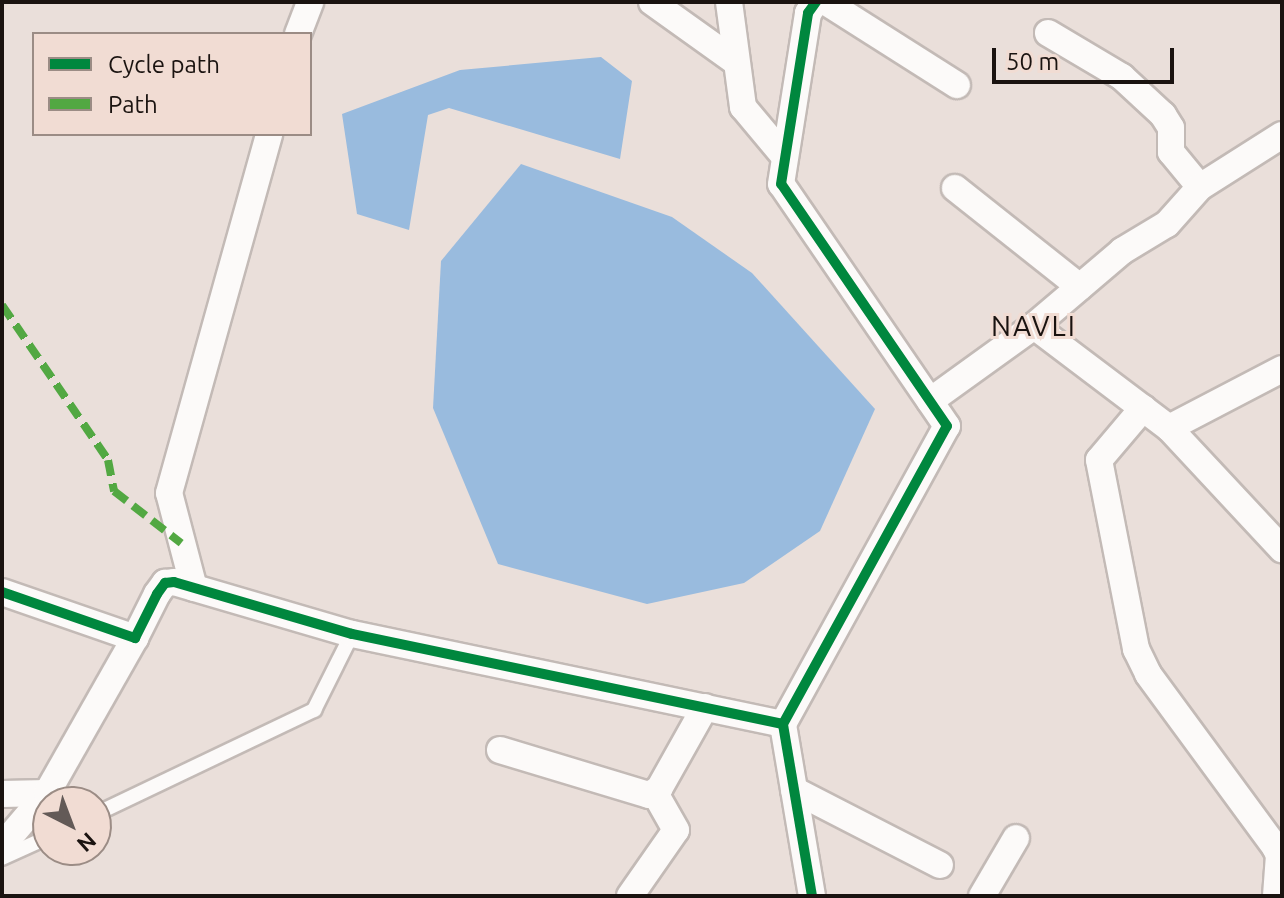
<!DOCTYPE html>
<style>
body{margin:0}
#map{position:relative;width:1284px;height:898px;overflow:hidden;background:#eadfda;font-family:Ubuntu,sans-serif}
div>[style]{position:absolute}
.water>*{inset:0;background:#99bbde}
.roads{filter:drop-shadow(2px 0 #c3bab6) drop-shadow(-2px 0 #c3bab6) drop-shadow(0 2px #c3bab6) drop-shadow(0 -2px #c3bab6)}
.service>*{height:14px;margin:-7px;padding:0 7px;transform-origin:7px;border-radius:7px;background:#fcfaf9}
.minor>*{height:26px;margin:-13px;padding:0 13px;transform-origin:13px;border-radius:13px;background:#fcfaf9}
.quiet>*{height:8px;margin-top:-4px;transform-origin:0;background:repeating-linear-gradient(90deg,#52a842 0 16px,transparent 0 24px)}
.cycleway>*{height:10px;margin:-5px;padding:0 5px;transform-origin:5px;border-radius:5px;background:#00873e}
span{translate:-50% -50%;white-space:nowrap;text-align:center;line-height:1.15;-webkit-text-stroke:6px #f1dcd3;paint-order:stroke}
.quarter-label{font-size:28px;color:#1a1310;letter-spacing:2px}
.frame{position:absolute;inset:0;border:4px solid #1a1310;pointer-events:none}
.legend{position:absolute;left:32px;top:32px;width:280px;height:104px;box-sizing:border-box;background:#f1dcd3;border:2px solid #9b8c85;margin:0;padding:10px 14px;list-style:none;font-size:24px;color:#1a1310}
.legend li{display:flex;align-items:center;gap:16px;height:40px}
.legend b{width:40px;border:2px solid #9b8c85}
.north{position:absolute;left:32px;top:786px;width:80px;height:80px;box-sizing:border-box;background:#f1dcd3;border:2px solid #9b8c85;border-radius:50%;rotate:138deg;font-size:22px;font-weight:700;line-height:32px;text-align:center;color:#1a1310}
.north::after{content:'';display:block;margin:auto;width:28px;height:36px;background:#635a57;clip-path:polygon(50% 0,100% 100%,50% 72%,0 100%)}
.scale{position:absolute;left:992px;top:48px;width:182px;height:36px;box-sizing:border-box;border:4px solid #1a1310;border-top:0;padding-left:10px;font-size:24px;line-height:28px;white-space:nowrap;color:#1a1310;-webkit-text-stroke:6px #f1dcd3;paint-order:stroke}
</style>
<div id="map">
<div class="water">
<i style="clip-path:polygon(601px 57px,632px 81px,620px 159px,449px 108px,428px 115px,409px 230px,357px 214px,342px 114px,460px 70px)"></i>
<i style="clip-path:polygon(521px 164px,672px 217px,752px 273px,875px 409px,820px 531px,744px 583px,647px 604px,498px 564px,433px 408px,441px 261px)"></i>
</div>
<div class="roads">
<div class="service">
<i style="left:96px;top:814px;width:242px;rotate:-25.5deg"></i>
<i style="left:314px;top:710px;width:85px;rotate:-63.4deg"></i>
<i style="left:2px;top:858px;width:51px;rotate:-24.5deg"></i>
</div>
<div class="minor">
<i style="left:652px;top:2px;width:103px;rotate:35.5deg"></i>
<i style="left:729px;top:2px;width:106px;rotate:82.4deg"></i>
<i style="left:743px;top:107px;width:65px;rotate:50deg"></i>
<i style="left:826px;top:2px;width:155px;rotate:32.4deg"></i>
<i style="left:1048px;top:33px;width:86px;rotate:30.7deg"></i>
<i style="left:1122px;top:77px;width:56px;rotate:42.8deg"></i>
<i style="left:1163px;top:115px;width:15px;rotate:58deg"></i>
<i style="left:1171px;top:128px;width:24px;rotate:90deg"></i>
<i style="left:1171px;top:152px;width:45px;rotate:50.4deg"></i>
<i style="left:298px;top:34px;width:34px;rotate:-69deg"></i>
<i style="left:955px;top:188px;width:159px;rotate:38.4deg"></i>
<i style="left:1034px;top:326px;width:169px;rotate:37.1deg"></i>
<i style="left:1169px;top:428px;width:166px;rotate:47deg"></i>
<i style="left:930px;top:401px;width:128px;rotate:-35.8deg"></i>
<i style="left:1034px;top:326px;width:116px;rotate:-40.4deg"></i>
<i style="left:1122px;top:251px;width:52px;rotate:-31deg"></i>
<i style="left:1167px;top:224px;width:50px;rotate:-48.3deg"></i>
<i style="left:1200px;top:187px;width:97px;rotate:-32.4deg"></i>
<i style="left:1143px;top:408px;width:68px;rotate:130.2deg"></i>
<i style="left:1099px;top:460px;width:193px;rotate:78.9deg"></i>
<i style="left:1136px;top:649px;width:28px;rotate:64deg"></i>
<i style="left:1148px;top:674px;width:215px;rotate:53.7deg"></i>
<i style="left:1275px;top:847px;width:9px;rotate:63deg"></i>
<i style="left:1279px;top:855px;width:41px;rotate:94.2deg"></i>
<i style="left:1169px;top:428px;width:127px;rotate:-27.6deg"></i>
<i style="left:194px;top:588px;width:98px;rotate:-104.7deg"></i>
<i style="left:169px;top:493px;width:373px;rotate:-74.4deg"></i>
<i style="left:2px;top:592px;width:141px;rotate:19.1deg"></i>
<i style="left:135px;top:638px;width:49px;rotate:-63.4deg"></i>
<i style="left:157px;top:594px;width:14px;rotate:-54deg"></i>
<i style="left:165px;top:583px;width:9px;rotate:-6deg"></i>
<i style="left:174px;top:582px;width:185px;rotate:16.3deg"></i>
<i style="left:352px;top:634px;width:440px;rotate:11.8deg"></i>
<i style="left:500px;top:750px;width:156px;rotate:16.8deg"></i>
<i style="left:649px;top:795px;width:12px;rotate:-31deg"></i>
<i style="left:659px;top:789px;width:94px;rotate:-60.7deg"></i>
<i style="left:794px;top:790px;width:164px;rotate:27.2deg"></i>
<i style="left:2px;top:794px;width:45px;rotate:-1.3deg"></i>
<i style="left:2px;top:846px;width:70px;rotate:-49.7deg"></i>
<i style="left:47px;top:793px;width:178px;rotate:-60.4deg"></i>
<i style="left:630px;top:896px;width:80px;rotate:-55.1deg"></i>
<i style="left:676px;top:830px;width:43px;rotate:-119.6deg"></i>
<i style="left:812px;top:896px;width:174px;rotate:-99.6deg"></i>
<i style="left:783px;top:724px;width:340px;rotate:-61.2deg"></i>
<i style="left:947px;top:426px;width:293px;rotate:-124.4deg"></i>
<i style="left:781px;top:184px;width:173px;rotate:-81deg"></i>
<i style="left:808px;top:13px;width:14px;rotate:-54deg"></i>
<i style="left:982px;top:896px;width:67px;rotate:-59.6deg"></i>
</div>
</div>
<div class="quiet">
<i style="left:2px;top:305px;width:188px;rotate:55.6deg"></i>
<i style="left:108px;top:460px;width:32px;rotate:79deg"></i>
<i style="left:114px;top:491px;width:85px;rotate:37.8deg"></i>
</div>
<div class="cycleway">
<i style="left:2px;top:592px;width:141px;rotate:19.1deg"></i>
<i style="left:135px;top:638px;width:49px;rotate:-63.4deg"></i>
<i style="left:157px;top:594px;width:14px;rotate:-54deg"></i>
<i style="left:165px;top:583px;width:9px;rotate:-6deg"></i>
<i style="left:174px;top:582px;width:185px;rotate:16.3deg"></i>
<i style="left:352px;top:634px;width:440px;rotate:11.8deg"></i>
<i style="left:812px;top:896px;width:174px;rotate:-99.6deg"></i>
<i style="left:783px;top:724px;width:340px;rotate:-61.2deg"></i>
<i style="left:947px;top:426px;width:293px;rotate:-124.4deg"></i>
<i style="left:781px;top:184px;width:173px;rotate:-81deg"></i>
<i style="left:808px;top:13px;width:14px;rotate:-54deg"></i>
</div>
<div class="quarter-label">
<span style="left:1034px;top:326px">NAVLI</span>
</div>
<div class="frame"></div>
<ul class="legend">
<li><b style="height:10px;background:#00873e"></b>Cycle path</li>
<li><b style="height:10px;background:#52a842"></b>Path</li>
</ul>
<div class="north">N</div>
<div class="scale">50 m</div>
</div>
